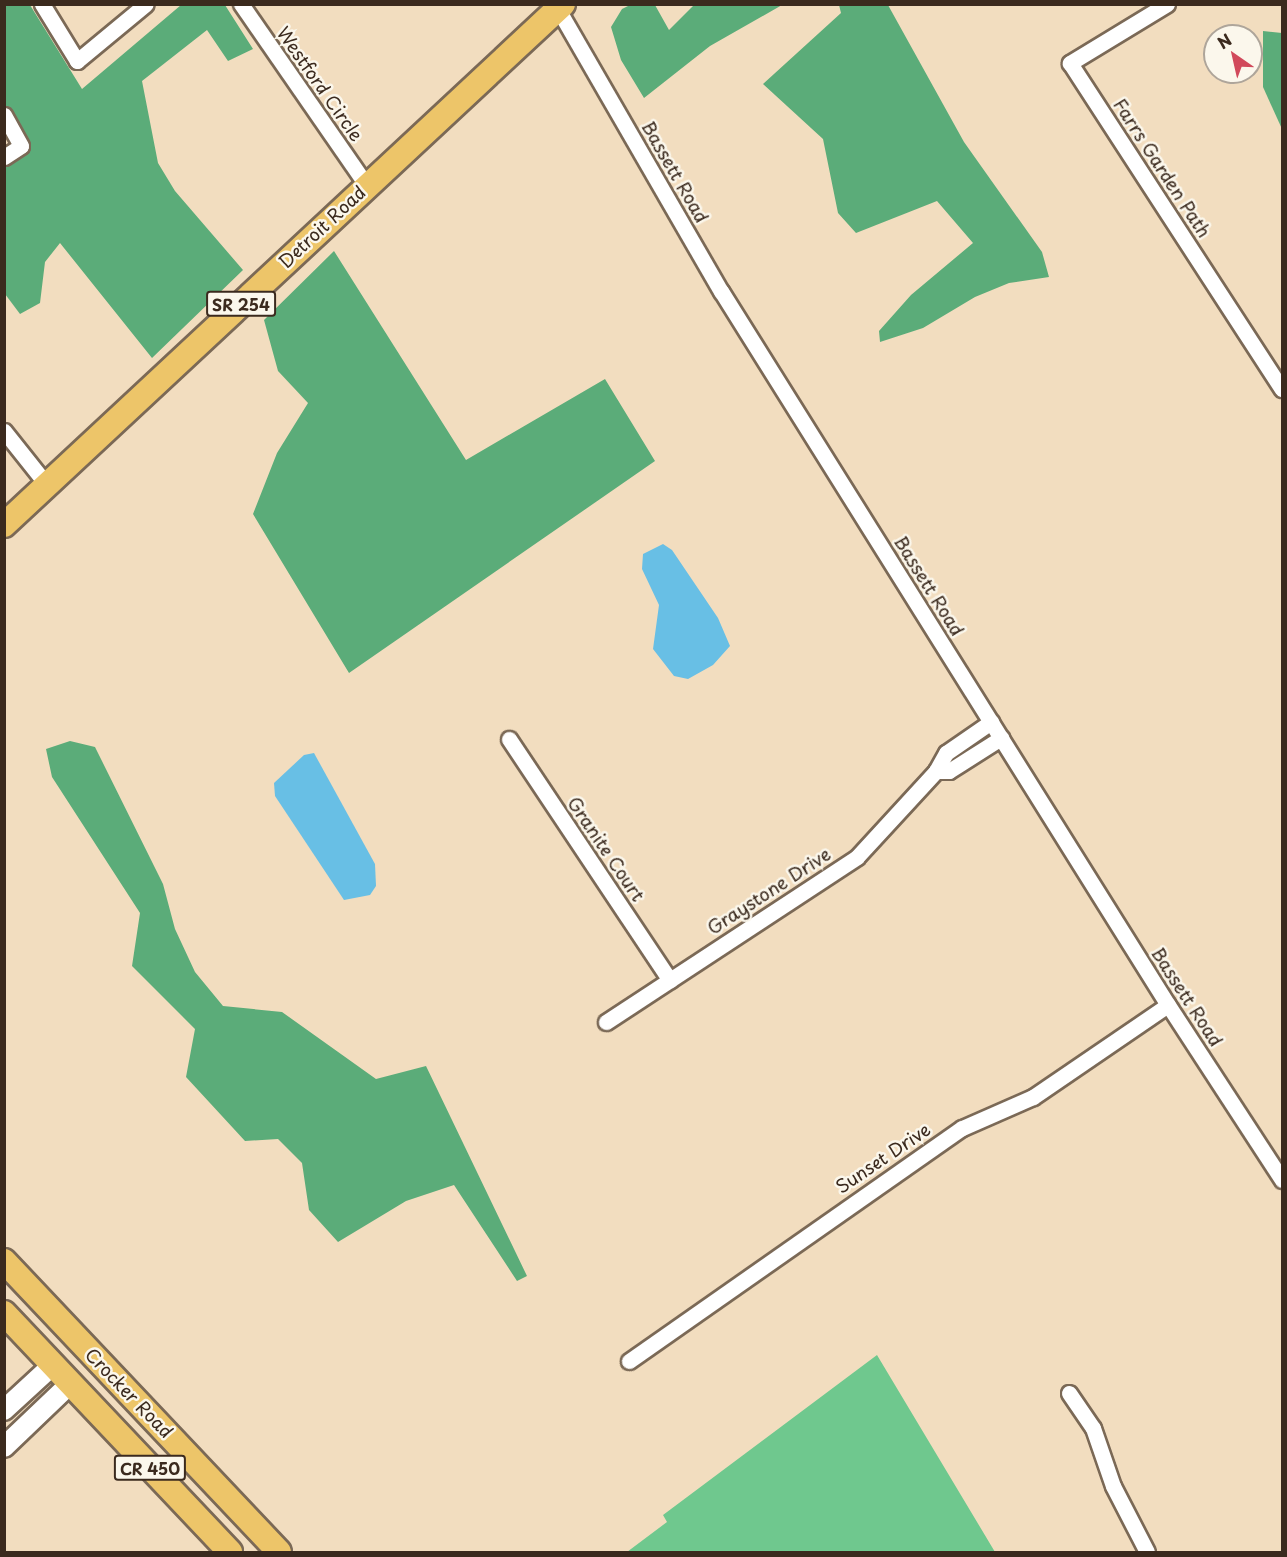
<!DOCTYPE html>
<style>
body{margin:0}
#map{position:relative;width:1287px;height:1557px;overflow:hidden;background:#f2ddbf;font-family:"Playpen Sans",sans-serif}
div>[style]{position:absolute}
.green>*{inset:0;background:#6fc88e}
.forest>*{inset:0;background:#5bac79}
.water>*{inset:0;background:#68bfe5}
.roads{filter:drop-shadow(2px 0 #7b6956) drop-shadow(-2px 0 #7b6956) drop-shadow(0 2px #7b6956) drop-shadow(0 -2px #7b6956)}
.minor>*{height:15px;margin:-7.5px;padding:0 7.5px;transform-origin:7.5px;border-radius:7.5px;background:#fff}
.tertiary>*{height:20px;margin:-10px;padding:0 10px;transform-origin:10px;border-radius:10px;background:#fff}
.primary>*{height:24px;margin:-12px;padding:0 12px;transform-origin:12px;border-radius:12px;background:#edc569}
span{translate:-50% -50%;white-space:nowrap;text-align:center;line-height:1.15;-webkit-text-stroke:5px #fbf7ec;paint-order:stroke}
.shield-label span{padding:2px 4px;background:#fbf7ec;border:2px solid;border-radius:4px;-webkit-text-stroke-width:0}
.shield-label{font-size:16px;color:#3b2a1e;font-weight:700}
.street-label{font-size:18px;color:#3b2a1e}
.frame{position:absolute;inset:0;border:6px solid #3b2a1e;pointer-events:none}
.north{position:absolute;left:1203px;top:24px;width:60px;height:60px;box-sizing:border-box;background:#fbf7ec;border:2px solid #aea59a;border-radius:50%;rotate:326deg;font-size:16px;font-weight:700;line-height:24px;text-align:center;color:#3b2a1e}
.north::after{content:'';display:block;margin:auto;width:21px;height:27px;background:#d1495b;clip-path:polygon(50% 0,100% 100%,50% 72%,0 100%)}
</style>
<div id="map">
<div class="green">
<i style="clip-path:polygon(877px 1355px,995px 1552px,627px 1552px,667px 1522px,663px 1515px)"></i>
</div>
<div class="forest">
<i style="clip-path:polygon(5px 5px,30px 5px,82px 89px,181px 5px,225px 5px,253px 49px,228px 61px,207px 30px,142px 81px,158px 163px,175px 191px,243px 270px,152px 358px,60px 243px,45px 262px,40px 303px,20px 314px,5px 294px,4px 165px,27px 149px,5px 104px)"></i>
<i style="clip-path:polygon(630px 5px,655px 5px,669px 30px,694px 5px,782px 5px,710px 46px,644px 98px,621px 60px,611px 27px,622px 9px)"></i>
<i style="clip-path:polygon(839px 5px,888px 5px,964px 142px,1042px 252px,1049px 277px,1009px 283px,975px 297px,923px 328px,880px 342px,879px 331px,911px 295px,973px 243px,937px 201px,856px 233px,838px 213px,823px 139px,763px 84px,841px 13px)"></i>
<i style="clip-path:polygon(1263px 31px,1282px 33px,1282px 129px,1263px 87px)"></i>
<i style="clip-path:polygon(334px 251px,466px 460px,605px 379px,655px 461px,349px 673px,253px 514px,277px 453px,308px 403px,278px 371px,264px 320px)"></i>
<i style="clip-path:polygon(70px 741px,95px 747px,163px 884px,175px 929px,195px 972px,223px 1006px,282px 1012px,376px 1079px,426px 1066px,527px 1276px,517px 1281px,454px 1185px,406px 1201px,338px 1242px,309px 1210px,302px 1163px,278px 1139px,245px 1141px,186px 1077px,195px 1029px,132px 966px,140px 913px,52px 777px,46px 749px)"></i>
</div>
<div class="water">
<i style="clip-path:polygon(663px 544px,672px 550px,718px 618px,730px 646px,713px 665px,688px 679px,674px 676px,653px 649px,659px 605px,642px 569px,643px 554px)"></i>
<i style="clip-path:polygon(314px 753px,375px 864px,376px 886px,370px 895px,344px 900px,275px 796px,274px 783px,304px 755px)"></i>
</div>
<div class="roads">
<div class="minor">
<i style="left:42px;top:4px;width:67px;rotate:58.4deg"></i>
<i style="left:77px;top:61px;width:89px;rotate:-39.6deg"></i>
<i style="left:241px;top:4px;width:221px;rotate:55.3deg"></i>
<i style="left:555px;top:4px;width:332px;rotate:60deg"></i>
<i style="left:721px;top:291px;width:842px;rotate:57.95deg"></i>
<i style="left:1168px;top:1005px;width:209px;rotate:56.9deg"></i>
<i style="left:1167px;top:4px;width:114px;rotate:148.7deg"></i>
<i style="left:1070px;top:63px;width:389px;rotate:57deg"></i>
<i style="left:4px;top:115px;width:35px;rotate:61deg"></i>
<i style="left:21px;top:146px;width:20px;rotate:147deg"></i>
<i style="left:4px;top:431px;width:69px;rotate:51.5deg"></i>
<i style="left:509px;top:739px;width:290px;rotate:56.3deg"></i>
<i style="left:936px;top:771px;width:13px"></i>
<i style="left:949px;top:771px;width:62px;rotate:-32.4deg"></i>
<i style="left:606px;top:1022px;width:300px;rotate:-33.3deg"></i>
<i style="left:857px;top:857px;width:117px;rotate:-47.4deg"></i>
<i style="left:936px;top:771px;width:21px;rotate:-61deg"></i>
<i style="left:946px;top:753px;width:55px;rotate:-34.6deg"></i>
<i style="left:629px;top:1361px;width:406px;rotate:-35deg"></i>
<i style="left:962px;top:1128px;width:77px;rotate:-23.6deg"></i>
<i style="left:1033px;top:1097px;width:163px;rotate:-34.3deg"></i>
<i style="left:1069px;top:1393px;width:42px;rotate:55.6deg"></i>
<i style="left:1093px;top:1428px;width:61px;rotate:71deg"></i>
<i style="left:1113px;top:1486px;width:74px;rotate:62.7deg"></i>
</div>
<div class="tertiary">
<i style="left:4px;top:1410px;width:67px;rotate:-42.6deg"></i>
<i style="left:4px;top:1447px;width:91px;rotate:-43.7deg"></i>
</div>
<div class="primary">
<i style="left:4px;top:525px;width:764px;rotate:-42.98deg"></i>
<i style="left:4px;top:1261px;width:400px;rotate:46.6deg"></i>
<i style="left:4px;top:1313px;width:329px;rotate:46.6deg"></i>
</div>
</div>
<div class="shield-label">
<span style="left:241px;top:304px">SR 254</span>
<span style="left:150px;top:1468px">CR 450</span>
</div>
<div class="street-label">
<span style="left:320px;top:84px;rotate:55deg">Westford Circle</span>
<span style="left:1162px;top:168px;rotate:57deg">Farrs Garden Path</span>
<span style="left:675px;top:172px;rotate:60deg">Bassett Road</span>
<span style="left:322px;top:227px;rotate:-43deg">Detroit Road</span>
<span style="left:929px;top:586px;rotate:58deg">Bassett Road</span>
<span style="left:606px;top:849px;rotate:56deg">Granite Court</span>
<span style="left:769px;top:891px;rotate:-33deg">Graystone Drive</span>
<span style="left:1187px;top:997px;rotate:57deg">Bassett Road</span>
<span style="left:883px;top:1158px;rotate:-34deg">Sunset Drive</span>
<span style="left:129px;top:1393px;rotate:46deg">Crocker Road</span>
</div>
<div class="frame"></div>
<div class="north">N</div>
</div>
